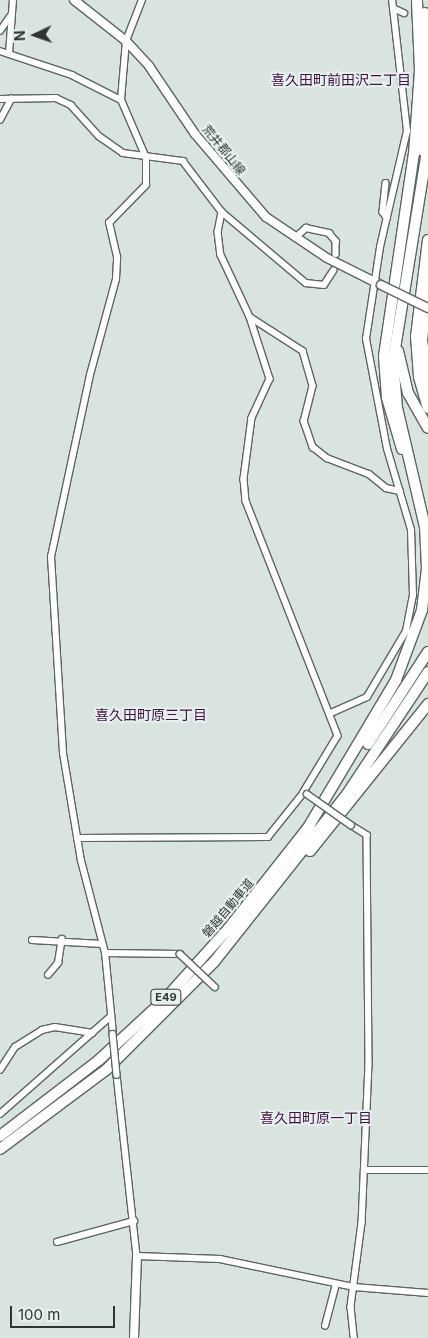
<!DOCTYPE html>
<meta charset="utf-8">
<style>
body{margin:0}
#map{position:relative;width:428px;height:1338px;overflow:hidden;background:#d9e4e1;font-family:Inter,"Noto Sans JP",sans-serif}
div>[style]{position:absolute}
.roads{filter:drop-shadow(1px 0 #5b6563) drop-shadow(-1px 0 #5b6563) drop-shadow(0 1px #5b6563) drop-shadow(0 -1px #5b6563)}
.street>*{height:5.5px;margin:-2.75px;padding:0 2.75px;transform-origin:2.75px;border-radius:2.75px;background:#fff}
.secondary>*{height:8px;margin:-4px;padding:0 4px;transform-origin:4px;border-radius:4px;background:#fff}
.highway>*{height:10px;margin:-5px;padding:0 5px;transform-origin:5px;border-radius:5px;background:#fff}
.bridges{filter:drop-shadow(1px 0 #5b6563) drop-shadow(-1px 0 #5b6563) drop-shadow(0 1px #5b6563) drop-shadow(0 -1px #5b6563)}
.street-bridge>*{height:5.5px;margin:-2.75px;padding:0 2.75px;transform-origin:2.75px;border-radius:2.75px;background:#fff}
.secondary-bridge>*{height:8px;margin:-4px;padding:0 4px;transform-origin:4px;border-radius:4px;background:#fff}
span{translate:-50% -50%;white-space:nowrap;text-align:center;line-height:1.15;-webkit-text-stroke:4px #e6f1ef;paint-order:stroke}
.shield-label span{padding:1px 4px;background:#e6f1ef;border:1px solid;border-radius:4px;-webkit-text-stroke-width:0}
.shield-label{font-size:11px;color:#303433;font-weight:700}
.street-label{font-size:12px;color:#303433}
.neighbourhood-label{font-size:14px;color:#431040}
.north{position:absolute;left:10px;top:10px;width:50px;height:50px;-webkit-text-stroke:4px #e6f1ef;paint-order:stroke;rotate:267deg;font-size:14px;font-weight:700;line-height:20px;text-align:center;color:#303433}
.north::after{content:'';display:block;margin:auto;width:18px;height:22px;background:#303433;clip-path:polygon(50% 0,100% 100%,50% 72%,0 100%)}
.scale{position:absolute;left:10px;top:1306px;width:105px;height:22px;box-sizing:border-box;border:2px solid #303433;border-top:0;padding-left:6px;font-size:15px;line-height:18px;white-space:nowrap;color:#303433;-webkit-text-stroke:4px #e6f1ef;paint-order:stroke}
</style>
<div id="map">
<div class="roads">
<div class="street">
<i style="left:395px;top:9px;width:10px;rotate:24deg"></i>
<i style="left:0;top:31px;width:19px;rotate:-55deg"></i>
<i style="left:0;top:51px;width:76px;rotate:18.4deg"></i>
<i style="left:72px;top:75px;width:55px;rotate:27deg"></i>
<i style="left:9px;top:54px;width:54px;rotate:-85.8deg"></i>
<i style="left:0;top:99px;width:56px;rotate:-1deg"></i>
<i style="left:56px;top:98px;width:17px;rotate:25deg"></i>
<i style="left:71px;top:105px;width:42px;rotate:47.9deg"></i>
<i style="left:99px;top:136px;width:29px;rotate:35deg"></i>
<i style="left:123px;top:153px;width:61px;rotate:7.6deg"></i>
<i style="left:183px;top:161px;width:64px;rotate:52.6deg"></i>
<i style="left:222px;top:212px;width:110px;rotate:40.2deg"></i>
<i style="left:306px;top:283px;width:18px;rotate:6deg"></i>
<i style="left:324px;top:285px;width:17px;rotate:-57deg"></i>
<i style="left:0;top:120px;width:24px;rotate:-62deg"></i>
<i style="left:386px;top:183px;width:29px;rotate:96deg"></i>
<i style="left:383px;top:212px;width:7px;rotate:56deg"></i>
<i style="left:222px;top:212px;width:20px;rotate:101deg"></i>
<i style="left:218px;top:232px;width:23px;rotate:83deg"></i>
<i style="left:221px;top:255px;width:68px;rotate:64.9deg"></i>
<i style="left:250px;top:317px;width:65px;rotate:72.1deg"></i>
<i style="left:270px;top:379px;width:43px;rotate:114.8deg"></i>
<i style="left:252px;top:418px;width:62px;rotate:97.5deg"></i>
<i style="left:244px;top:479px;width:22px;rotate:85deg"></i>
<i style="left:246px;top:501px;width:252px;rotate:68.6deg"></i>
<i style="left:338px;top:736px;width:66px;rotate:121.3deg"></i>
<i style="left:304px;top:792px;width:4px;rotate:34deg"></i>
<i style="left:295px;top:238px;width:15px;rotate:-42deg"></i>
<i style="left:306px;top:228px;width:24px;rotate:12deg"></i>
<i style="left:329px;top:233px;width:11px;rotate:49deg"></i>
<i style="left:336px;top:241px;width:13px;rotate:90deg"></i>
<i style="left:250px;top:317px;width:63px;rotate:32.7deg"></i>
<i style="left:303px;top:351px;width:36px;rotate:74deg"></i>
<i style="left:313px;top:386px;width:36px;rotate:104deg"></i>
<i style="left:304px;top:421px;width:28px;rotate:71deg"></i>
<i style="left:313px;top:447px;width:18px;rotate:38deg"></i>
<i style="left:327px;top:458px;width:45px;rotate:20.9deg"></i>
<i style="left:369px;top:474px;width:22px;rotate:39deg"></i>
<i style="left:386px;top:488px;width:14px;rotate:12deg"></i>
<i style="left:331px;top:713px;width:39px;rotate:-24deg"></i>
<i style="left:367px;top:697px;width:77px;rotate:-59.4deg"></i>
<i style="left:406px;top:631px;width:36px;rotate:-79deg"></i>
<i style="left:413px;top:596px;width:66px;rotate:-91.7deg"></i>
<i style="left:411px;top:530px;width:84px;rotate:-106.5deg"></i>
<i style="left:387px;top:449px;width:112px;rotate:-100.8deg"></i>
<i style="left:366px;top:339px;width:93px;rotate:-81.3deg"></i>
<i style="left:380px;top:247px;width:119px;rotate:-76.9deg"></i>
<i style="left:407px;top:131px;width:132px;rotate:-96.5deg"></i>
<i style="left:351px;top:825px;width:19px;rotate:32deg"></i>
<i style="left:367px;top:835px;width:229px;rotate:89.5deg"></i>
<i style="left:369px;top:1064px;width:159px;rotate:92.5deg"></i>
<i style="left:362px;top:1223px;width:85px;rotate:97.5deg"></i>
<i style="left:351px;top:1307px;width:31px;rotate:84deg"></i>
<i style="left:77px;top:838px;width:191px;rotate:-0.3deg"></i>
<i style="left:268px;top:837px;width:58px;rotate:-51.3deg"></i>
<i style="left:32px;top:940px;width:70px;rotate:3.3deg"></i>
<i style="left:105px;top:953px;width:75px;rotate:0.8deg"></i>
<i style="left:48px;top:975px;width:16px;rotate:-50deg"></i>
<i style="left:58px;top:963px;width:24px;rotate:-81deg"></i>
<i style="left:113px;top:1034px;width:81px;rotate:-95.6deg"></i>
<i style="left:105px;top:953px;width:95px;rotate:-104.6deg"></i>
<i style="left:81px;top:861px;width:109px;rotate:-99.5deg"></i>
<i style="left:63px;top:753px;width:196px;rotate:-93.5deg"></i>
<i style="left:51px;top:557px;width:186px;rotate:-77.9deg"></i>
<i style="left:90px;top:375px;width:99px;rotate:-74.8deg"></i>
<i style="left:116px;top:279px;width:22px;rotate:-87deg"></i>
<i style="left:117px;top:257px;width:35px;rotate:-103deg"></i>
<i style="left:109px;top:223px;width:53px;rotate:-45.8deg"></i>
<i style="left:146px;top:185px;width:27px;rotate:-90deg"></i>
<i style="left:146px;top:158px;width:63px;rotate:-113.3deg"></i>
<i style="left:121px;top:100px;width:59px;rotate:-85.2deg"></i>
<i style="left:126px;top:41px;width:44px;rotate:-68.7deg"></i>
<i style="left:0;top:1070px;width:27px;rotate:-57deg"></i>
<i style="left:15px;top:1047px;width:32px;rotate:-32deg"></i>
<i style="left:42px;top:1030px;width:13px;rotate:-13deg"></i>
<i style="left:55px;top:1027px;width:38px;rotate:9deg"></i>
<i style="left:117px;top:1075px;width:182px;rotate:83.7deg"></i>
<i style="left:137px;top:1256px;width:83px;rotate:2.1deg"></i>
<i style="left:220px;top:1259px;width:137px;rotate:11.8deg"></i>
<i style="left:354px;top:1287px;width:74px;rotate:4.6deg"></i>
<i style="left:0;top:1114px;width:148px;rotate:-41.4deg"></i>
<i style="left:365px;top:1170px;width:63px"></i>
<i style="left:57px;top:1242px;width:80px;rotate:-15.3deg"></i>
<i style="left:325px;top:1326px;width:43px;rotate:-75.3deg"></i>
</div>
<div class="secondary">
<i style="left:74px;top:0;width:66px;rotate:38.3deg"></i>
<i style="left:126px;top:41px;width:34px;rotate:47deg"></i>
<i style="left:149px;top:66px;width:82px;rotate:55.9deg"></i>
<i style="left:195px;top:134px;width:109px;rotate:49.5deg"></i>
<i style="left:266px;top:217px;width:73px;rotate:33.9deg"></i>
<i style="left:327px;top:258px;width:60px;rotate:26.6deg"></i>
<i style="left:134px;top:1338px;width:82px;rotate:-87.9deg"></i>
</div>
<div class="highway">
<i style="left:423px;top:151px;width:138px;rotate:-89.2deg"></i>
<i style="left:428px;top:240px;width:97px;rotate:97.1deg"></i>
<i style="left:416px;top:336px;width:41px;rotate:85.8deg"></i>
<i style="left:419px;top:377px;width:32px;rotate:74deg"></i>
<i style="left:428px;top:286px;width:54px;rotate:96.3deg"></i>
<i style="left:422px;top:340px;width:46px;rotate:82.6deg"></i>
<i style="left:398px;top:351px;width:43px;rotate:76.6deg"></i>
<i style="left:408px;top:393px;width:40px;rotate:60.3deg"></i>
<i style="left:402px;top:449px;width:53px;rotate:-106.4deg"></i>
<i style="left:387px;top:398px;width:42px;rotate:-94.1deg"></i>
<i style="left:384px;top:356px;width:204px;rotate:-81.6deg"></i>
<i style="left:414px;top:154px;width:84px;rotate:-85.9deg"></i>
<i style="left:420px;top:70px;width:70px;rotate:-92.5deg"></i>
<i style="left:368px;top:744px;width:110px;rotate:-56.9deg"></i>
<i style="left:306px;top:831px;width:176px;rotate:-59.2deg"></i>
<i style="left:396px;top:680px;width:75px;rotate:-69.6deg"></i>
<i style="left:422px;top:610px;width:42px;rotate:-83.2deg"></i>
<i style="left:427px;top:568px;width:41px;rotate:-92.8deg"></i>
<i style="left:425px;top:527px;width:122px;rotate:-103.2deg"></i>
<i style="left:397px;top:408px;width:47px;rotate:-94.9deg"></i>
<i style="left:393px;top:361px;width:220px;rotate:-80.8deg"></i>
<i style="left:310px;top:851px;width:189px;rotate:-51.2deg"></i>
<i style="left:0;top:1136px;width:125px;rotate:-37.5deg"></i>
<i style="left:99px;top:1060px;width:90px;rotate:-42.7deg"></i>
<i style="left:165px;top:999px;width:94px;rotate:-48deg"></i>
<i style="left:228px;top:929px;width:132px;rotate:-51.7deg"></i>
<i style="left:0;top:1149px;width:132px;rotate:-36.7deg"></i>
<i style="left:106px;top:1070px;width:153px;rotate:-45deg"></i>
<i style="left:214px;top:962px;width:211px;rotate:-51.6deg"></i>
<i style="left:345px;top:797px;width:150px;rotate:-56.4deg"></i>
</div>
</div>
<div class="bridges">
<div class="street-bridge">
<i style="left:307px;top:794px;width:54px;rotate:35.2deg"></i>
<i style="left:180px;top:954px;width:48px;rotate:43.3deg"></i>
<i style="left:113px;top:1034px;width:41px;rotate:84.4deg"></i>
</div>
<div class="secondary-bridge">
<i style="left:381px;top:285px;width:52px;rotate:26.1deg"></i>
</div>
</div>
<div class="shield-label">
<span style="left:166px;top:997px">E49</span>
</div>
<div class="street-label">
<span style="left:224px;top:150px;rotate:51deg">荒井郡山線</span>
<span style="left:228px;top:908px;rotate:-50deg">磐越自動車道</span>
</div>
<div class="neighbourhood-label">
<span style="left:341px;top:80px">喜久田町前田沢二丁目</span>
<span style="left:151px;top:715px">喜久田町原三丁目</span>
<span style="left:316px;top:1118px">喜久田町原一丁目</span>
</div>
<div class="north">N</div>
<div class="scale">100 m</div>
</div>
